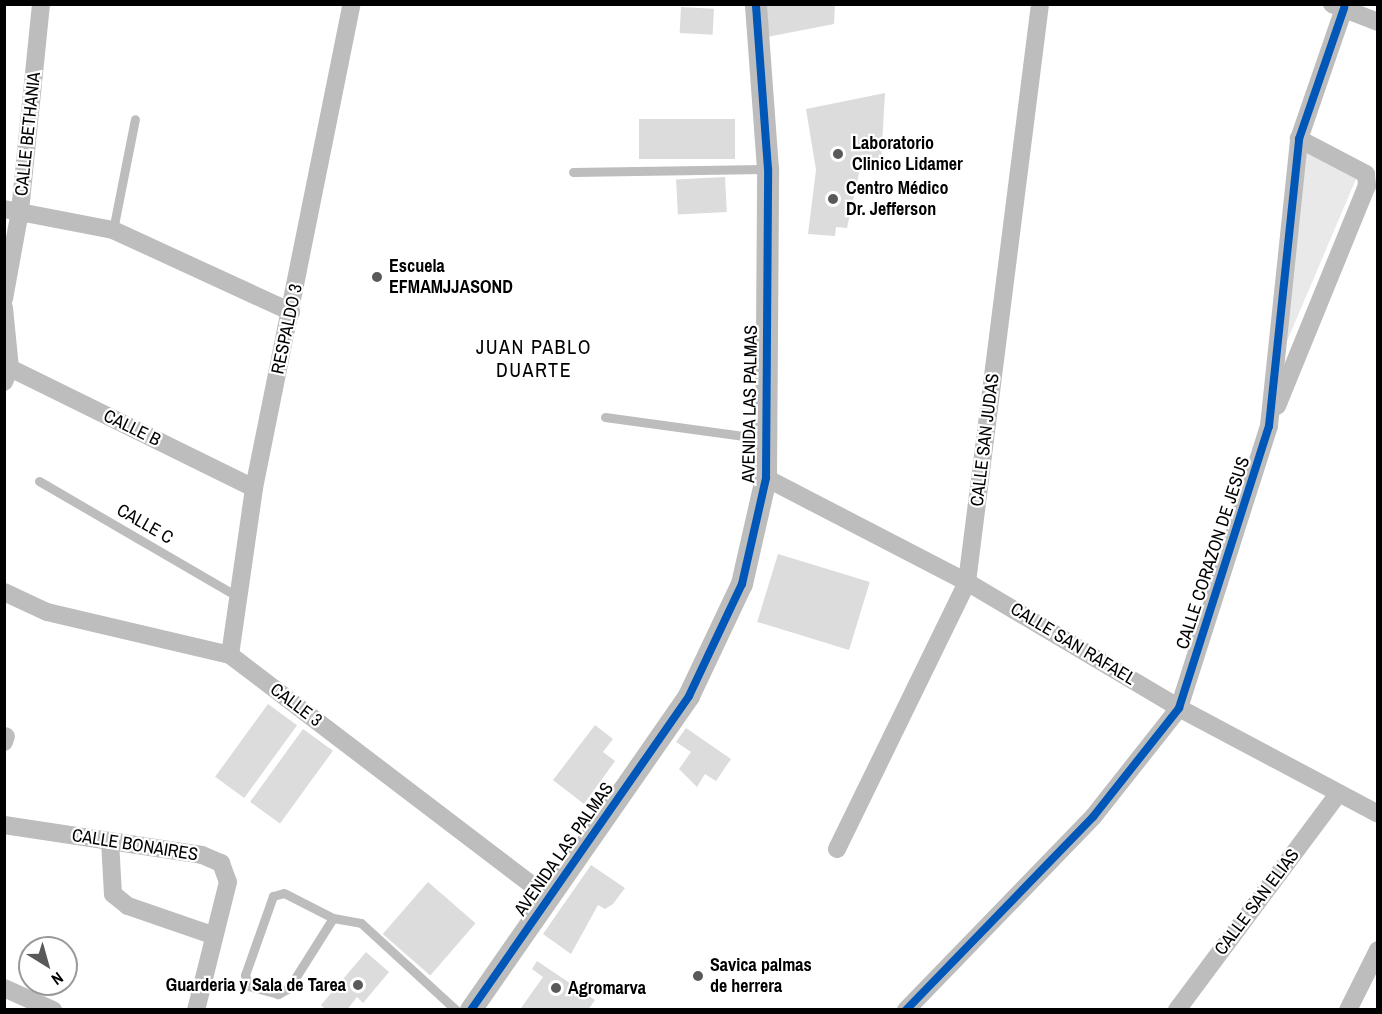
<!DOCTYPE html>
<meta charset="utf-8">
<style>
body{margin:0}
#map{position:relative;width:1382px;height:1014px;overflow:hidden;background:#fff;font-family:"Archivo Narrow",sans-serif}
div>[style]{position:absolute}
.green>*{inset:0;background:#e9e9e9}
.building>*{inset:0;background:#dcdcdc;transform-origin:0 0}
.service>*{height:9px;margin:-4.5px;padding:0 4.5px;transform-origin:4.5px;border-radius:4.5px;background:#bdbdbd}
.minor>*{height:18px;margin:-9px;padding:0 9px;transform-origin:9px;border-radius:9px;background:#bdbdbd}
.tertiary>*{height:22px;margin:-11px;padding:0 11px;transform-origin:11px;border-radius:11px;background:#bdbdbd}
.cycleway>*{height:8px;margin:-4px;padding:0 4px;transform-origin:4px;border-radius:4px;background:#0057b8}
.dots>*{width:16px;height:16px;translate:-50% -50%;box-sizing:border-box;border:3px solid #fff;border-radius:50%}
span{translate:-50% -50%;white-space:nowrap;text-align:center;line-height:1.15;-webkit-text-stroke:4.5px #fff;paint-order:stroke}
.street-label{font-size:18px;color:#000}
.poi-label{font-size:18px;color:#000;font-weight:700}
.left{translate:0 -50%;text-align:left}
.right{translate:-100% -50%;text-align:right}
.neighbourhood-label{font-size:20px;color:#000;letter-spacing:1.5px}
.frame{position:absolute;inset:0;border:6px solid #000;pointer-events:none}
.north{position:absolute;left:18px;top:936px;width:60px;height:60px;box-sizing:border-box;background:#fff;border:2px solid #999;border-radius:50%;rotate:143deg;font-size:16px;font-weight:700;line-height:24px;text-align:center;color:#000}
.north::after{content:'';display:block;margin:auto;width:21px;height:27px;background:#595959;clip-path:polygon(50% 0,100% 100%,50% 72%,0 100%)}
</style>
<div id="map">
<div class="green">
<i style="clip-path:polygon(1306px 152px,1356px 179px,1276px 367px)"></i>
</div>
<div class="building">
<i style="clip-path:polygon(763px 4px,835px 4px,834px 24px,767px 37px)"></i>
<i style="left:681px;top:7px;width:33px;height:26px;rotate:3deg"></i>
<i style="clip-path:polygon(885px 93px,881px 162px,861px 164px,847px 228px,836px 227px,835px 236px,808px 234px,816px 170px,806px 109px)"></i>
<i style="left:639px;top:119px;width:96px;height:40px"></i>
<i style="left:725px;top:177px;width:35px;height:49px;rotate:87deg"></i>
<i style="left:778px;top:554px;width:96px;height:71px;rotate:17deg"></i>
<i style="left:268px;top:704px;width:36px;height:90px;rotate:36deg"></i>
<i style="clip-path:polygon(595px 725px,613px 739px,603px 752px,615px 761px,584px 804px,553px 780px)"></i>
<i style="clip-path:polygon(686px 728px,731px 759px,716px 781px,705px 774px,697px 787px,679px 769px,691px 752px,676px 742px)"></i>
<i style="left:303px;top:729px;width:37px;height:90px;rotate:36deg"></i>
<i style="clip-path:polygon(591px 865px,625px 888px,613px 904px,605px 909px,598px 905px,571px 954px,543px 934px)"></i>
<i style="left:428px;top:882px;width:63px;height:69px;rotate:41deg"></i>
<i style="clip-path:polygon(366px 952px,389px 972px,363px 1003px,357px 997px,347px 1010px,326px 1010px,321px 1005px)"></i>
<i style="clip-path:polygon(537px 961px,595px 1000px,588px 1010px,521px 1008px,543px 977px,532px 969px)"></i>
</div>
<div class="service">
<i style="left:573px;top:172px;width:195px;rotate:-0.9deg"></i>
<i style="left:113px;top:230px;width:113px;rotate:-78.8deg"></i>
<i style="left:605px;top:417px;width:162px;rotate:7.8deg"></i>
<i style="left:39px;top:481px;width:227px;rotate:30.2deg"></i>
<i style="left:333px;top:918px;width:83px;rotate:122.2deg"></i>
<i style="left:289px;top:988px;width:13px;rotate:151deg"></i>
<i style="left:278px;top:994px;width:30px;rotate:-165deg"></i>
<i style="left:249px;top:986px;width:12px;rotate:-110deg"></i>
<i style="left:245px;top:975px;width:84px;rotate:-70.5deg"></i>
<i style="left:273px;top:896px;width:11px;rotate:-15deg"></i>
<i style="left:284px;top:893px;width:55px;rotate:27deg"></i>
<i style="left:333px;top:918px;width:28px;rotate:10deg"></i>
<i style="left:361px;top:923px;width:129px;rotate:42.5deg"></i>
</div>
<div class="minor">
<i style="left:1332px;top:4px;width:49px;rotate:21.4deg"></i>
<i style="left:4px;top:209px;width:111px;rotate:10.9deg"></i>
<i style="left:113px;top:230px;width:196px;rotate:24.7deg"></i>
<i style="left:4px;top:299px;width:89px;rotate:-79.7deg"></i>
<i style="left:20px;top:211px;width:208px;rotate:-84.2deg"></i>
<i style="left:4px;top:308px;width:60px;rotate:84.3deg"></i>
<i style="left:10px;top:368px;width:15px;rotate:113deg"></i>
<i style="left:10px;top:368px;width:272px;rotate:26.2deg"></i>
<i style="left:1277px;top:406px;width:238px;rotate:-67.8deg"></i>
<i style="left:1367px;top:186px;width:12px;rotate:-95deg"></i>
<i style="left:1366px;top:174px;width:76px;rotate:-152.4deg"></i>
<i style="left:766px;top:478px;width:226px;rotate:27.4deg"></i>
<i style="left:967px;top:582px;width:247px;rotate:30.7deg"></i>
<i style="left:1179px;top:708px;width:225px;rotate:28deg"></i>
<i style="left:4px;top:592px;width:47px;rotate:24.9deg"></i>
<i style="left:47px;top:612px;width:188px;rotate:13.2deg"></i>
<i style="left:230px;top:655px;width:400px;rotate:37.3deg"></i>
<i style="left:230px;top:655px;width:169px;rotate:-81.8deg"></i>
<i style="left:254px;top:488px;width:494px;rotate:-78.6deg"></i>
<i style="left:4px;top:742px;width:6px;rotate:-72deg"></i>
<i style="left:4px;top:825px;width:200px;rotate:8.6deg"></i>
<i style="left:202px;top:855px;width:21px;rotate:23deg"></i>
<i style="left:221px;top:863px;width:20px;rotate:70deg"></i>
<i style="left:228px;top:882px;width:132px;rotate:104deg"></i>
<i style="left:110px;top:841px;width:53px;rotate:86.8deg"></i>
<i style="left:113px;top:894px;width:19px;rotate:39deg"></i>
<i style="left:128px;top:906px;width:89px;rotate:19deg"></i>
<i style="left:837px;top:849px;width:297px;rotate:-64deg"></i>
<i style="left:967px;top:582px;width:583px;rotate:-82.8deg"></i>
<i style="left:4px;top:988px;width:54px;rotate:24.2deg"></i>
<i style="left:906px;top:1010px;width:269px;rotate:-45.9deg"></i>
<i style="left:1093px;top:817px;width:139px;rotate:-51.7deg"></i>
<i style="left:1179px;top:708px;width:296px;rotate:-72.3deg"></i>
<i style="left:1269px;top:426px;width:289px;rotate:-84deg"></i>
<i style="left:1299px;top:139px;width:139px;rotate:-71deg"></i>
<i style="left:1177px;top:1010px;width:268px;rotate:-53.3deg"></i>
<i style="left:1348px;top:1010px;width:67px;rotate:-63.4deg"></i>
</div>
<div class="tertiary">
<i style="left:471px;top:1010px;width:382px;rotate:-55.2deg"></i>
<i style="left:689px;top:696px;width:124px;rotate:-64.7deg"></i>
<i style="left:742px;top:584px;width:109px;rotate:-77.2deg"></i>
<i style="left:766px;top:478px;width:309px;rotate:-89.6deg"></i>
<i style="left:768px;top:169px;width:165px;rotate:-94.2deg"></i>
</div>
<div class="cycleway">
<i style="left:471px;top:1010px;width:382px;rotate:-55.2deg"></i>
<i style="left:689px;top:696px;width:124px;rotate:-64.7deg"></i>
<i style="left:742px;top:584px;width:109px;rotate:-77.2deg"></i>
<i style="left:766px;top:478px;width:309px;rotate:-89.6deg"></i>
<i style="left:768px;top:169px;width:165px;rotate:-94.2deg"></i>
<i style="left:906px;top:1010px;width:269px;rotate:-45.9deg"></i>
<i style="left:1093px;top:817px;width:139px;rotate:-51.7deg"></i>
<i style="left:1179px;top:708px;width:296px;rotate:-72.3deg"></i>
<i style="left:1269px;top:426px;width:289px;rotate:-84deg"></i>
<i style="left:1299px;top:139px;width:139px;rotate:-71deg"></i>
</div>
<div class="dots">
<i style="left:838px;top:154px;background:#595959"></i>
<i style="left:833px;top:199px;background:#595959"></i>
<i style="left:377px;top:277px;background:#595959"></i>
<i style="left:698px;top:976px;background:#595959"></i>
<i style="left:358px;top:985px;background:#595959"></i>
<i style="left:556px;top:988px;background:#595959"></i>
</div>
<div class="street-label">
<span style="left:28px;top:134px;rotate:-84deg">CALLE BETHANIA</span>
<span style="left:287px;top:329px;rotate:-78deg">RESPALDO 3</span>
<span style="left:750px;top:404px;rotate:-89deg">AVENIDA LAS PALMAS</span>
<span style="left:132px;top:428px;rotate:26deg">CALLE B</span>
<span style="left:985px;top:440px;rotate:-83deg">CALLE SAN JUDAS</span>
<span style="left:145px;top:524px;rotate:30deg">CALLE C</span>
<span style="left:1213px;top:553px;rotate:-72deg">CALLE CORAZON DE JESUS</span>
<span style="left:1073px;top:644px;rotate:31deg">CALLE SAN RAFAEL</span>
<span style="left:296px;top:705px;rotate:37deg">CALLE 3</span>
<span style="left:135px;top:845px;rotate:9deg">CALLE BONAIRES</span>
<span style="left:564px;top:849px;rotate:-55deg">AVENIDA LAS PALMAS</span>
<span style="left:1257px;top:902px;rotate:-53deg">CALLE SAN ELIAS</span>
</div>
<div class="poi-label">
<span class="left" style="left:852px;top:154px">Laboratorio<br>Clinico Lidamer</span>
<span class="left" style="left:846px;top:199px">Centro Médico<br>Dr. Jefferson</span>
<span class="left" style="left:389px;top:277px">Escuela<br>EFMAMJJASOND</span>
<span class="left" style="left:710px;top:976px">Savica palmas<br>de herrera</span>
<span class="right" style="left:346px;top:985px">Guarderia y Sala de Tarea</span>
<span class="left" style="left:568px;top:988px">Agromarva</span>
</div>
<div class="neighbourhood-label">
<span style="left:534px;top:358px">JUAN PABLO<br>DUARTE</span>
</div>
<div class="frame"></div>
<div class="north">N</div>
</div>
